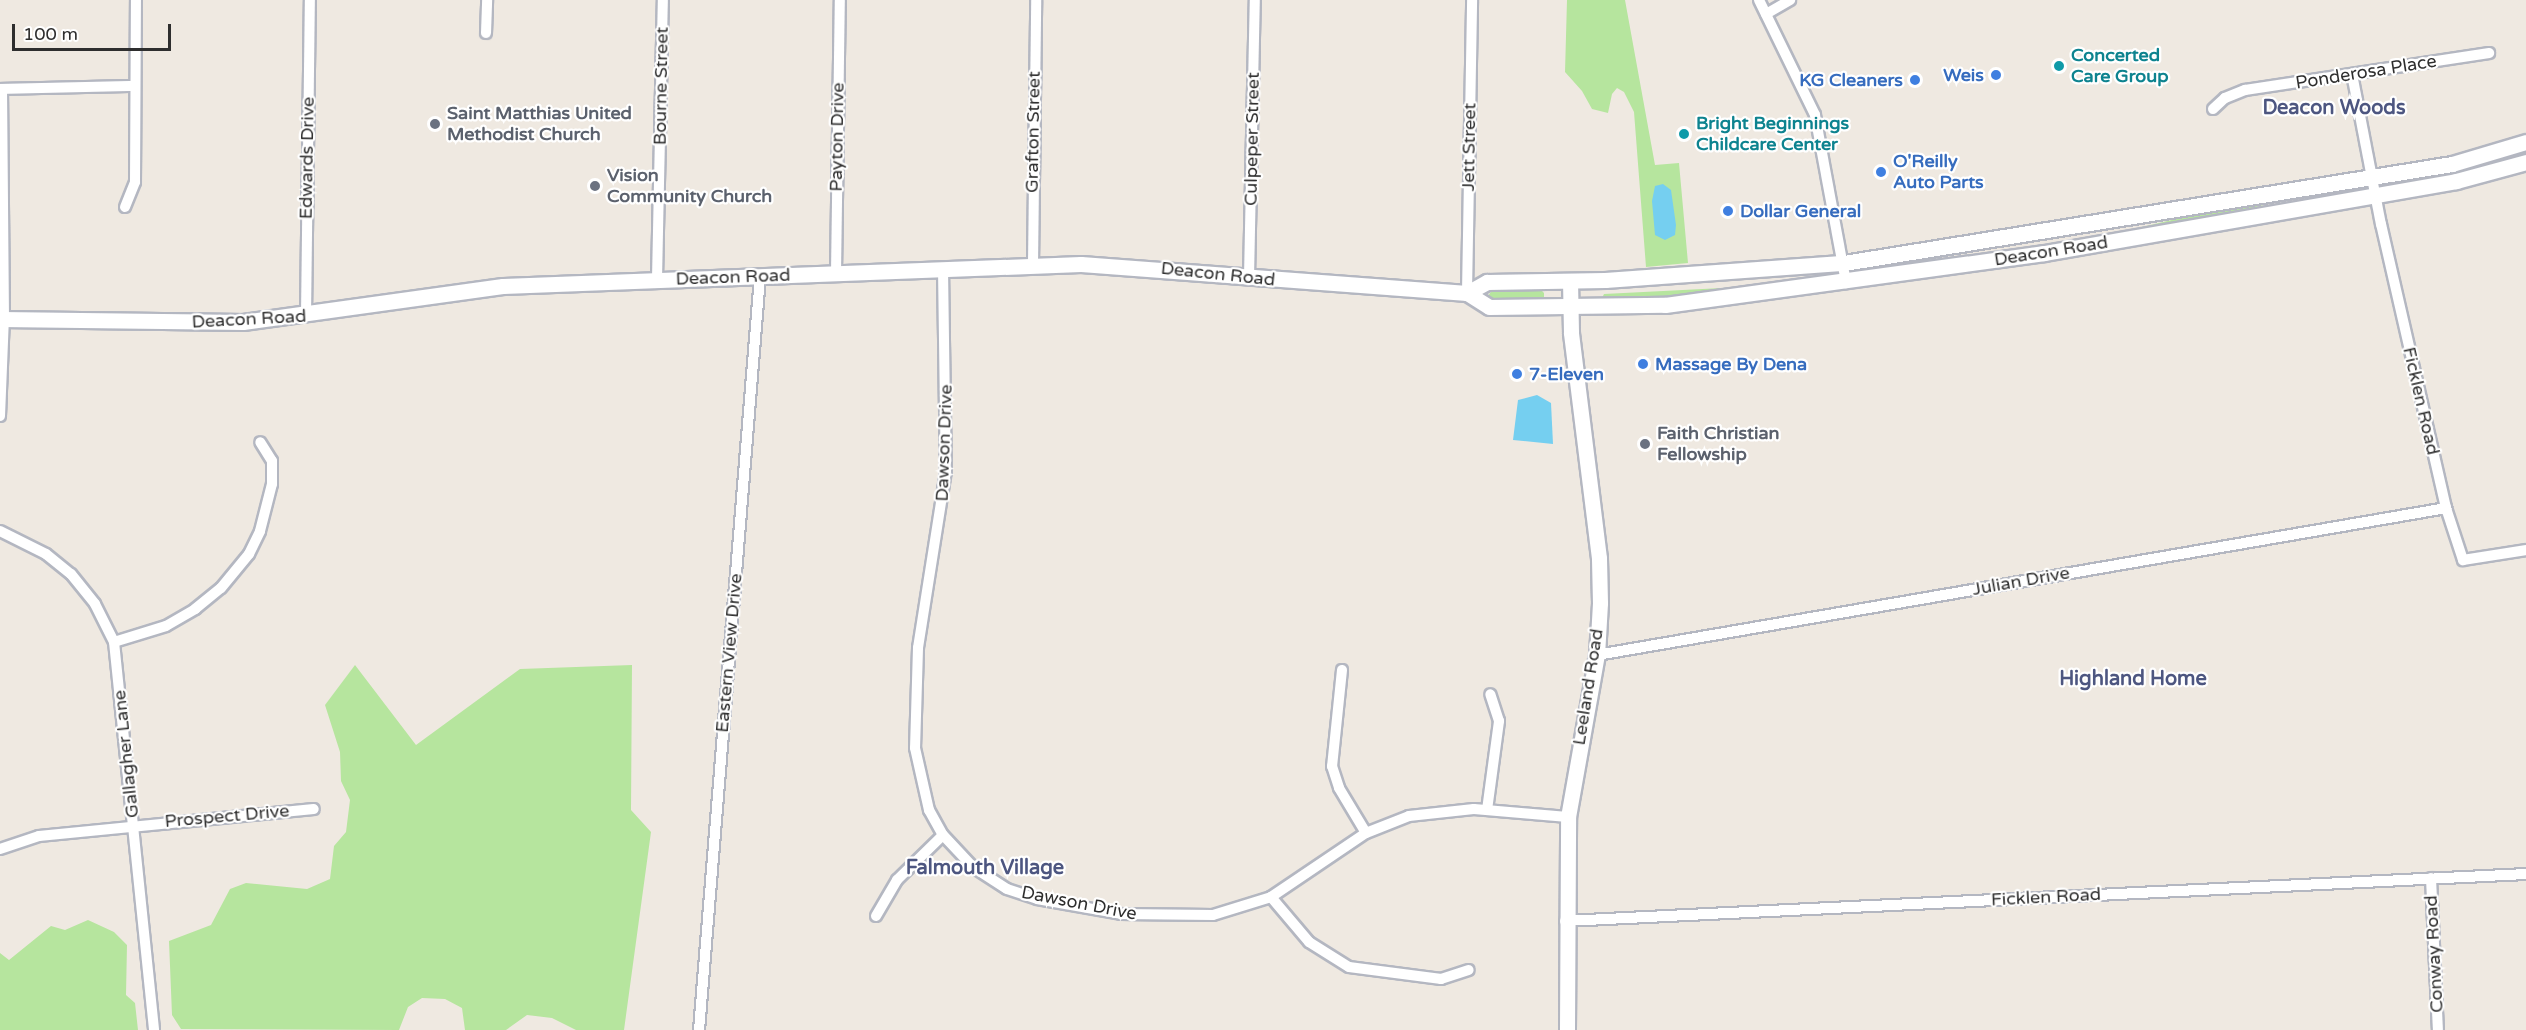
<!DOCTYPE html>
<style>
body{margin:0}
#map{position:relative;width:2526px;height:1030px;overflow:hidden;background:#efe9e1;font-family:"Varela Round",sans-serif}
div>[style]{position:absolute}
.green>*{inset:0;background:#b6e59e}
.water>*{inset:0;background:#75cff0}
.roads{filter:drop-shadow(2px 0 #b4b7c1) drop-shadow(-2px 0 #b4b7c1) drop-shadow(0 2px #b4b7c1) drop-shadow(0 -2px #b4b7c1)}
.minor>*{height:10px;margin:-5px;padding:0 5px;transform-origin:5px;border-radius:5px;background:#fff}
.secondary>*{height:15px;margin:-7.5px;padding:0 7.5px;transform-origin:7.5px;border-radius:7.5px;background:#fff}
.dots>*{width:16px;height:16px;translate:-50% -50%;box-sizing:border-box;border:3px solid #fff;border-radius:50%}
span{translate:-50% -50%;white-space:nowrap;text-align:center;line-height:1.15;-webkit-text-stroke:4.5px #fff;paint-order:stroke}
.culture-label{font-size:18px;color:#0d838f;font-weight:700}
.left{translate:0 -50%;text-align:left}
.street-label{font-size:18px;color:#2e2e2e}
.shop-label{font-size:18px;color:#366cbe;font-weight:700}
.right{translate:-100% -50%;text-align:right}
.worship-label{font-size:18px;color:#5b616d;font-weight:700}
.neighbourhood-label{font-size:20px;color:#4d5680;font-weight:700}
.scale{position:absolute;left:12px;top:24px;width:159px;height:27px;box-sizing:border-box;border:3px solid #2e2e2e;border-top:0;padding-left:8px;font-size:18px;line-height:21px;white-space:nowrap;color:#2e2e2e;-webkit-text-stroke:4px #fff;paint-order:stroke}
</style>
<div id="map">
<div class="green">
<i style="clip-path:polygon(1567px 0,1625px 0,1655px 165px,1679px 163px,1688px 263px,1646px 267px,1634px 112px,1624px 92px,1617px 88px,1612px 94px,1608px 113px,1592px 109px,1582px 91px,1565px 72px)"></i>
<i style="clip-path:polygon(2303px 195px,2213px 218px,2125px 231px,2210px 211px)"></i>
<i style="clip-path:polygon(1742px 287px,1688px 297px,1602px 298px,1604px 294px)"></i>
<i style="clip-path:polygon(1539px 288px,1544px 293px,1544px 299px,1496px 301px,1488px 296px,1493px 289px)"></i>
<i style="clip-path:polygon(355px 665px,416px 745px,520px 669px,632px 665px,631px 810px,651px 832px,624px 1030px,576px 1030px,552px 1018px,527px 1015px,506px 1030px,465px 1030px,462px 1008px,445px 999px,422px 998px,408px 1007px,399px 1030px,181px 1029px,172px 1015px,169px 941px,211px 925px,230px 889px,246px 883px,307px 889px,330px 879px,334px 846px,346px 832px,350px 800px,341px 781px,340px 752px,325px 705px)"></i>
<i style="clip-path:polygon(88px 920px,114px 932px,127px 945px,126px 995px,135px 1003px,138px 1030px,0 1030px,0 953px,9px 960px,51px 926px,65px 930px)"></i>
</div>
<div class="water">
<i style="clip-path:polygon(1663px 184px,1671px 190px,1676px 225px,1675px 235px,1665px 240px,1655px 235px,1652px 201px,1655px 186px)"></i>
<i style="clip-path:polygon(1537px 395px,1551px 403px,1553px 444px,1513px 440px,1518px 400px)"></i>
</div>
<div class="roads">
<div class="minor">
<i style="left:1759px;top:0;width:128px;rotate:64deg"></i>
<i style="left:1815px;top:115px;width:171px;rotate:79.5deg"></i>
<i style="left:1766px;top:14px;width:28px;rotate:-30deg"></i>
<i style="left:486px;top:33px;width:33px;rotate:-88deg"></i>
<i style="left:2352px;top:74px;width:153px;rotate:79.1deg"></i>
<i style="left:2381px;top:224px;width:291px;rotate:77.1deg"></i>
<i style="left:2446px;top:508px;width:55px;rotate:71.9deg"></i>
<i style="left:2463px;top:560px;width:64px;rotate:-9deg"></i>
<i style="left:0;top:89px;width:135px;rotate:-1.3deg"></i>
<i style="left:2213px;top:109px;width:16px;rotate:-43deg"></i>
<i style="left:2225px;top:98px;width:22px;rotate:-22deg"></i>
<i style="left:2245px;top:90px;width:247px;rotate:-8.6deg"></i>
<i style="left:125px;top:207px;width:27px;rotate:-68deg"></i>
<i style="left:135px;top:182px;width:182px;rotate:-89.7deg"></i>
<i style="left:1033px;top:264px;width:264px;rotate:-89.3deg"></i>
<i style="left:943px;top:268px;width:203px;rotate:89.2deg"></i>
<i style="left:946px;top:471px;width:179px;rotate:99deg"></i>
<i style="left:918px;top:648px;width:100px;rotate:91.7deg"></i>
<i style="left:915px;top:748px;width:64px;rotate:77.3deg"></i>
<i style="left:929px;top:810px;width:29px;rotate:61deg"></i>
<i style="left:943px;top:835px;width:44px;rotate:46.8deg"></i>
<i style="left:973px;top:867px;width:40px;rotate:32.9deg"></i>
<i style="left:1007px;top:889px;width:32px;rotate:18deg"></i>
<i style="left:1037px;top:899px;width:85px;rotate:10.1deg"></i>
<i style="left:1121px;top:914px;width:92px;rotate:0.6deg"></i>
<i style="left:1213px;top:915px;width:61px;rotate:-17.2deg"></i>
<i style="left:1271px;top:897px;width:115px;rotate:-34deg"></i>
<i style="left:1366px;top:833px;width:46px;rotate:-21.6deg"></i>
<i style="left:1409px;top:816px;width:65px;rotate:-6.1deg"></i>
<i style="left:1474px;top:809px;width:94px;rotate:4.9deg"></i>
<i style="left:836px;top:273px;width:273px;rotate:-89.2deg"></i>
<i style="left:1249px;top:277px;width:277px;rotate:-88.8deg"></i>
<i style="left:657px;top:279px;width:279px;rotate:-88.8deg"></i>
<i style="left:1467px;top:293px;width:293px;rotate:-89deg"></i>
<i style="left:306px;top:316px;width:316px;rotate:-89.3deg"></i>
<i style="left:0;top:416px;width:98px;rotate:-87.7deg"></i>
<i style="left:4px;top:318px;width:229px;rotate:-90.5deg"></i>
<i style="left:0;top:531px;width:51px;rotate:26.6deg"></i>
<i style="left:46px;top:554px;width:32px;rotate:39deg"></i>
<i style="left:71px;top:574px;width:38px;rotate:51deg"></i>
<i style="left:95px;top:604px;width:42px;rotate:63.4deg"></i>
<i style="left:114px;top:642px;width:390px;rotate:84.1deg"></i>
<i style="left:114px;top:642px;width:54px;rotate:-17.1deg"></i>
<i style="left:166px;top:626px;width:34px;rotate:-30deg"></i>
<i style="left:195px;top:609px;width:33px;rotate:-39deg"></i>
<i style="left:221px;top:588px;width:44px;rotate:-50.5deg"></i>
<i style="left:249px;top:554px;width:25px;rotate:-64deg"></i>
<i style="left:260px;top:531px;width:49px;rotate:-75.7deg"></i>
<i style="left:272px;top:484px;width:23px;rotate:-90deg"></i>
<i style="left:272px;top:461px;width:22px;rotate:-122deg"></i>
<i style="left:1597px;top:655px;width:862px;rotate:-9.82deg"></i>
<i style="left:1342px;top:670px;width:97px;rotate:95.9deg"></i>
<i style="left:1332px;top:766px;width:23px;rotate:72deg"></i>
<i style="left:1339px;top:788px;width:52px;rotate:59deg"></i>
<i style="left:1487px;top:810px;width:90px;rotate:-82.3deg"></i>
<i style="left:1499px;top:721px;width:28px;rotate:-108deg"></i>
<i style="left:0;top:849px;width:41px;rotate:-18.4deg"></i>
<i style="left:39px;top:836px;width:276px;rotate:-5.6deg"></i>
<i style="left:2431px;top:878px;width:152px;rotate:87.4deg"></i>
<i style="left:1271px;top:897px;width:59px;rotate:49.8deg"></i>
<i style="left:1309px;top:942px;width:47px;rotate:32deg"></i>
<i style="left:1349px;top:967px;width:93px;rotate:7.4deg"></i>
<i style="left:1441px;top:979px;width:29px;rotate:-18deg"></i>
<i style="left:876px;top:916px;width:42px;rotate:-59.7deg"></i>
<i style="left:897px;top:880px;width:64px;rotate:-44.4deg"></i>
<i style="left:1565px;top:921px;width:962px;rotate:-2.8deg"></i>
<i style="left:699px;top:1030px;width:756px;rotate:-85.37deg"></i>
</div>
<div class="secondary">
<i style="left:1467px;top:293px;width:23px;rotate:-29deg"></i>
<i style="left:1487px;top:282px;width:118px;rotate:-1deg"></i>
<i style="left:1605px;top:280px;width:240px;rotate:-4.1deg"></i>
<i style="left:1844px;top:263px;width:616px;rotate:-9.25deg"></i>
<i style="left:2452px;top:164px;width:77px;rotate:-16.6deg"></i>
<i style="left:0;top:319px;width:243px;rotate:0.7deg"></i>
<i style="left:243px;top:322px;width:262px;rotate:-7.9deg"></i>
<i style="left:503px;top:286px;width:578px;rotate:-2.18deg"></i>
<i style="left:1081px;top:264px;width:387px;rotate:4.3deg"></i>
<i style="left:1467px;top:293px;width:26px;rotate:32deg"></i>
<i style="left:1489px;top:307px;width:176px;rotate:-0.7deg"></i>
<i style="left:1665px;top:305px;width:383px;rotate:-7.8deg"></i>
<i style="left:2044px;top:253px;width:418px;rotate:-9.9deg"></i>
<i style="left:2456px;top:181px;width:73px;rotate:-15.2deg"></i>
<i style="left:1567px;top:1030px;width:213px;rotate:-89.7deg"></i>
<i style="left:1568px;top:817px;width:165px;rotate:-79.9deg"></i>
<i style="left:1597px;top:655px;width:52px;rotate:-86.7deg"></i>
<i style="left:1600px;top:603px;width:45px;rotate:-91.3deg"></i>
<i style="left:1599px;top:558px;width:228px;rotate:-97.1deg"></i>
<i style="left:1571px;top:332px;width:50px;rotate:-91.1deg"></i>
</div>
</div>
<div class="dots">
<i style="left:2059px;top:66px;background:#0f9aa8"></i>
<i style="left:1996px;top:75px;background:#3f7fe0"></i>
<i style="left:1915px;top:80px;background:#3f7fe0"></i>
<i style="left:435px;top:124px;background:#6b7280"></i>
<i style="left:1684px;top:134px;background:#0f9aa8"></i>
<i style="left:1881px;top:172px;background:#3f7fe0"></i>
<i style="left:595px;top:186px;background:#6b7280"></i>
<i style="left:1728px;top:211px;background:#3f7fe0"></i>
<i style="left:1643px;top:364px;background:#3f7fe0"></i>
<i style="left:1517px;top:374px;background:#3f7fe0"></i>
<i style="left:1645px;top:444px;background:#6b7280"></i>
</div>
<div class="culture-label">
<span class="left" style="left:2071px;top:66px">Concerted<br>Care Group</span>
<span class="left" style="left:1696px;top:134px">Bright Beginnings<br>Childcare Center</span>
</div>
<div class="street-label">
<span style="left:2366px;top:72px;rotate:-9deg">Ponderosa Place</span>
<span style="left:661px;top:86px;rotate:-89deg">Bourne Street</span>
<span style="left:1033px;top:132px;rotate:-89deg">Grafton Street</span>
<span style="left:837px;top:137px;rotate:-89deg">Payton Drive</span>
<span style="left:1252px;top:139px;rotate:-89deg">Culpeper Street</span>
<span style="left:1469px;top:147px;rotate:-89deg">Jett Street</span>
<span style="left:307px;top:158px;rotate:-89deg">Edwards Drive</span>
<span style="left:2051px;top:251px;rotate:-9deg">Deacon Road</span>
<span style="left:1218px;top:274px;rotate:6deg">Deacon Road</span>
<span style="left:733px;top:277px;rotate:-2deg">Deacon Road</span>
<span style="left:249px;top:319px;rotate:-3deg">Deacon Road</span>
<span style="left:2421px;top:401px;rotate:77deg">Ficklen Road</span>
<span style="left:944px;top:443px;rotate:-88deg">Dawson Drive</span>
<span style="left:2021px;top:581px;rotate:-10deg">Julian Drive</span>
<span style="left:729px;top:653px;rotate:-85deg">Eastern View Drive</span>
<span style="left:1588px;top:687px;rotate:-81deg">Leeland Road</span>
<span style="left:126px;top:754px;rotate:-96deg">Gallagher Lane</span>
<span style="left:227px;top:816px;rotate:-5deg">Prospect Drive</span>
<span style="left:2046px;top:897px;rotate:-3deg">Ficklen Road</span>
<span style="left:1079px;top:903px;rotate:11deg">Dawson Drive</span>
<span style="left:2434px;top:954px;rotate:-93deg">Conway Road</span>
</div>
<div class="shop-label">
<span class="right" style="left:1984px;top:75px">Weis</span>
<span class="right" style="left:1903px;top:80px">KG Cleaners</span>
<span class="left" style="left:1893px;top:172px">O'Reilly<br>Auto Parts</span>
<span class="left" style="left:1740px;top:211px">Dollar General</span>
<span class="left" style="left:1655px;top:364px">Massage By Dena</span>
<span class="left" style="left:1529px;top:374px">7-Eleven</span>
</div>
<div class="worship-label">
<span class="left" style="left:447px;top:124px">Saint Matthias United<br>Methodist Church</span>
<span class="left" style="left:607px;top:186px">Vision<br>Community Church</span>
<span class="left" style="left:1657px;top:444px">Faith Christian<br>Fellowship</span>
</div>
<div class="neighbourhood-label">
<span style="left:2334px;top:108px">Deacon Woods</span>
<span style="left:2133px;top:679px">Highland Home</span>
<span style="left:985px;top:868px">Falmouth Village</span>
</div>
<div class="scale">100 m</div>
</div>
